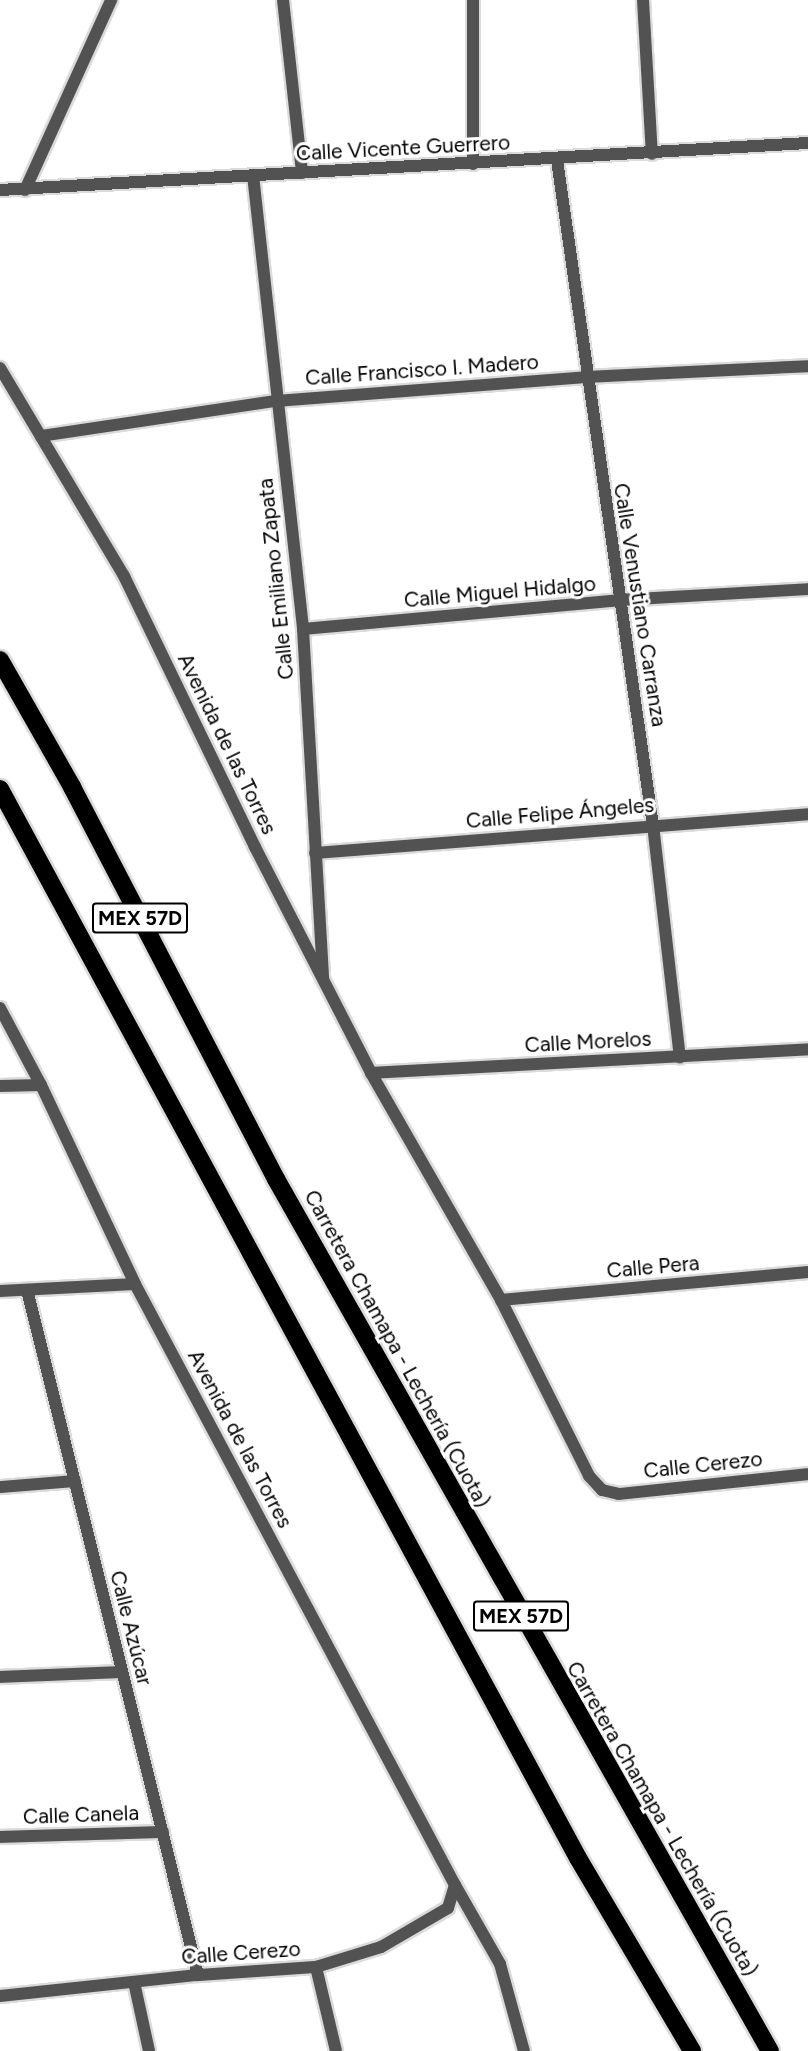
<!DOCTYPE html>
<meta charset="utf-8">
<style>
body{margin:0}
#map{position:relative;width:808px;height:2051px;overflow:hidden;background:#fff;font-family:Figtree,sans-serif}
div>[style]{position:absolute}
.roads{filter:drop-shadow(2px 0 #dbdbdb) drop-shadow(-2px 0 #dbdbdb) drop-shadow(0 2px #dbdbdb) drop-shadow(0 -2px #dbdbdb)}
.minor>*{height:12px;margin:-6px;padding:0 6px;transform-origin:6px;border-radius:6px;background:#525252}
.tertiary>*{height:12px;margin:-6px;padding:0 6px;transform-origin:6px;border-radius:6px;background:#525252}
.motorway>*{height:18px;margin:-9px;padding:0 9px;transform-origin:9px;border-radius:9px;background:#000}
span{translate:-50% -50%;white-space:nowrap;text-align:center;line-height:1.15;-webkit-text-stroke:6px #fff;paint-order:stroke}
.shield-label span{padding:2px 4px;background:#fff;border:2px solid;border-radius:4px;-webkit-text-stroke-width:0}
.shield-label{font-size:20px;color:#000;font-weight:700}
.street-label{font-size:21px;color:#000}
</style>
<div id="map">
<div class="roads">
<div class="minor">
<i style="left:283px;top:0;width:174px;rotate:83.7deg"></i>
<i style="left:473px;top:0;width:164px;rotate:90deg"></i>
<i style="left:643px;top:0;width:154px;rotate:86.7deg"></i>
<i style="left:557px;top:160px;width:672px;rotate:81.79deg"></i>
<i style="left:653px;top:825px;width:234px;rotate:83.4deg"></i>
<i style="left:253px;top:175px;width:457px;rotate:83.7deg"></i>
<i style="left:303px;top:629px;width:350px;rotate:86.7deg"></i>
<i style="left:0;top:190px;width:809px;rotate:-3.33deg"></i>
<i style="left:25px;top:190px;width:209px;rotate:-65.6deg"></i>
<i style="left:41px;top:436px;width:238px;rotate:-8.5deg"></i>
<i style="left:276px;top:401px;width:311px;rotate:-4.4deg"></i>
<i style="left:586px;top:377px;width:222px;rotate:-2.8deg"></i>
<i style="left:303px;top:629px;width:317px;rotate:-5.2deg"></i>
<i style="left:619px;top:600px;width:189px;rotate:-3.3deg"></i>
<i style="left:315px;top:853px;width:495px;rotate:-4.5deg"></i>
<i style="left:371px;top:1073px;width:262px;rotate:60.2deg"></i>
<i style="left:501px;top:1300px;width:197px;rotate:63.4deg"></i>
<i style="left:589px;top:1476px;width:19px;rotate:47deg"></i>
<i style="left:602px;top:1490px;width:17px;rotate:13deg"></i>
<i style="left:619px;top:1494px;width:190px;rotate:-6deg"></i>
<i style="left:0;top:1086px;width:41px;rotate:-1.4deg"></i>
<i style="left:27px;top:1290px;width:706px;rotate:75.98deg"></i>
<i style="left:0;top:1291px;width:135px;rotate:-3deg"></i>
<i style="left:501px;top:1300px;width:308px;rotate:-5.2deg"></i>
<i style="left:0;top:1487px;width:75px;rotate:-4.6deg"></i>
<i style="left:0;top:1677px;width:122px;rotate:-2.3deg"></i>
<i style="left:0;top:1837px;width:163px;rotate:-1.8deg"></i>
<i style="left:455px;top:1885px;width:91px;rotate:60.3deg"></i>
<i style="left:500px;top:1964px;width:90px;rotate:74.6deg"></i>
<i style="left:134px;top:1982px;width:71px;rotate:77.7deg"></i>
<i style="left:0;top:1996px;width:199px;rotate:-6.1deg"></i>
<i style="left:198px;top:1975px;width:118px;rotate:-3.9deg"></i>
</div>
<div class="tertiary">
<i style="left:0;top:368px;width:242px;rotate:59.2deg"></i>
<i style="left:124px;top:576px;width:301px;rotate:64.2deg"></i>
<i style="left:255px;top:847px;width:254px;rotate:62.8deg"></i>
<i style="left:371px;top:1073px;width:438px;rotate:-3.1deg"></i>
<i style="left:0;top:1008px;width:87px;rotate:62deg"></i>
<i style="left:41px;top:1085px;width:220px;rotate:64.7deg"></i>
<i style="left:135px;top:1284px;width:681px;rotate:61.97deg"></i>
<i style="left:455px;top:1885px;width:24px;rotate:107deg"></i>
<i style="left:448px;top:1908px;width:78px;rotate:149.8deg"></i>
<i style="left:381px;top:1947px;width:68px;rotate:162.9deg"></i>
<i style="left:316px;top:1967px;width:86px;rotate:76.6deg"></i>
</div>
<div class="motorway">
<i style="left:0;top:660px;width:146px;rotate:60.4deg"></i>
<i style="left:72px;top:787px;width:442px;rotate:62.5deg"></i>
<i style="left:276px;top:1179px;width:1002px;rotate:60.47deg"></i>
<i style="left:0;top:789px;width:1215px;rotate:61.6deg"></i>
<i style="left:578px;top:1858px;width:224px;rotate:59.4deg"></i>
</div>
</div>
<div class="shield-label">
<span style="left:140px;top:918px">MEX 57D</span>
<span style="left:521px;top:1616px">MEX 57D</span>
</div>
<div class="street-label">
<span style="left:403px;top:148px;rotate:-3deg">Calle Vicente Guerrero</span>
<span style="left:422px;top:370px;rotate:-4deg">Calle Francisco I. Madero</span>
<span style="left:276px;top:579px;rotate:-96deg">Calle Emiliano Zapata</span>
<span style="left:500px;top:592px;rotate:-5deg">Calle Miguel Hidalgo</span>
<span style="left:640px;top:605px;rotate:81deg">Calle Venustiano Carranza</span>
<span style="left:227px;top:744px;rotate:64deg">Avenida de las Torres</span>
<span style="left:560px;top:813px;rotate:-5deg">Calle Felipe Ángeles</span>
<span style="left:588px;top:1042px;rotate:-3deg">Calle Morelos</span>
<span style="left:653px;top:1267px;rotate:-5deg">Calle Pera</span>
<span style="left:397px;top:1349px;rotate:61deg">Carretera Chamapa - Lechería (Cuota)</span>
<span style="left:240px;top:1439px;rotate:62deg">Avenida de las Torres</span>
<span style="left:703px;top:1465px;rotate:-6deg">Calle Cerezo</span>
<span style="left:131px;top:1628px;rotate:76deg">Calle Azúcar</span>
<span style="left:81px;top:1815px;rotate:-2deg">Calle Canela</span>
<span style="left:662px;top:1819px;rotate:60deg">Carretera Chamapa - Lechería (Cuota)</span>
<span style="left:241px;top:1953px;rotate:-4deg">Calle Cerezo</span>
</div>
</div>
